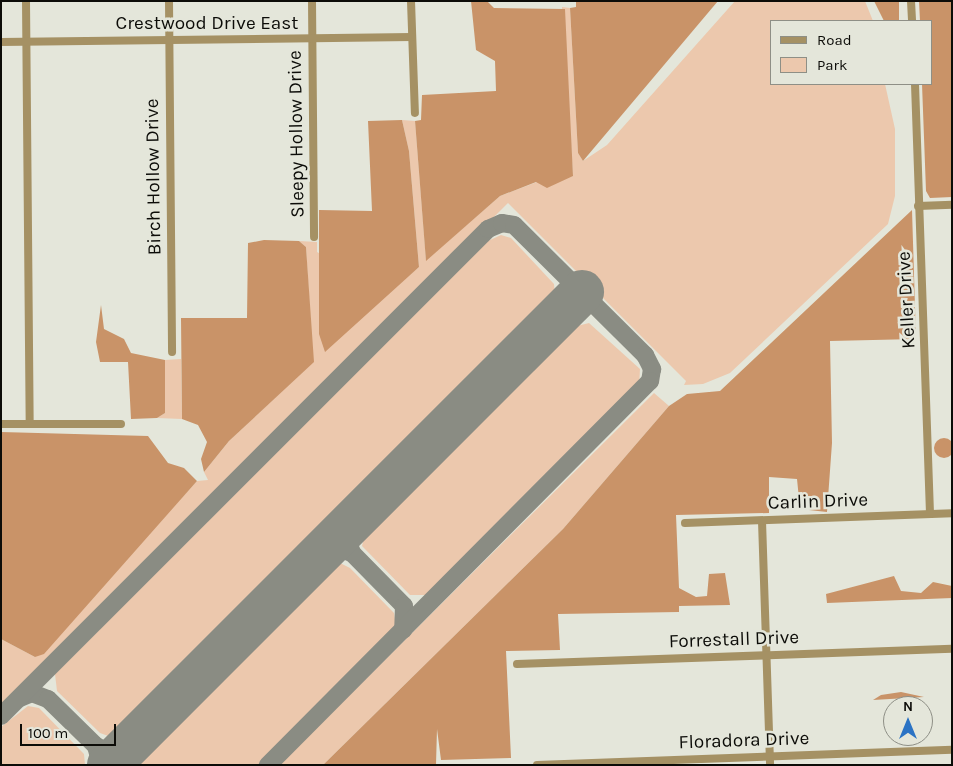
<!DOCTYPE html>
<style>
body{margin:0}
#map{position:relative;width:953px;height:766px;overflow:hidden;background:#e4e6da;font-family:Karla,sans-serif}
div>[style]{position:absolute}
.green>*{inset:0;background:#ecc8ad}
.forest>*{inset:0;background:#c99368}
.round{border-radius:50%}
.taxiway>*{height:18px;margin:-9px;padding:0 9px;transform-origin:9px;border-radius:9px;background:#8a8c83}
.runway>*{height:44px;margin:-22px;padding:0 22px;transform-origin:22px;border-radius:22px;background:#8a8c83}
.minor>*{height:8px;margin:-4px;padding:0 4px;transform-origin:4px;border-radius:4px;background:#a59164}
span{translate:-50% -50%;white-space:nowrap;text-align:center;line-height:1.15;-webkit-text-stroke:5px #e4e6da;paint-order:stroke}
.street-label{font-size:19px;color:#0c0c08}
.frame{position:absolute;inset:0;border:2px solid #0c0c08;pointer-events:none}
.legend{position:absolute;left:770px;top:20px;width:162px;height:65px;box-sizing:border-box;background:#e4e6da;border:1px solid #8e8f86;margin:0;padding:6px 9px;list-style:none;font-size:15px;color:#0c0c08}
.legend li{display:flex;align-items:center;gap:10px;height:25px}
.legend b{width:25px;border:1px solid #8e8f86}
.north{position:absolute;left:883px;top:696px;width:50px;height:50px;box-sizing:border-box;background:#e4e6da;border:1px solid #8e8f86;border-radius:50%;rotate:0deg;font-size:14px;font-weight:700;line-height:20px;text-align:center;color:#0c0c08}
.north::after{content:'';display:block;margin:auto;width:18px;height:22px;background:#2b73c4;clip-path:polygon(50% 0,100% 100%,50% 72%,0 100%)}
.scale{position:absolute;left:20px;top:724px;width:96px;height:22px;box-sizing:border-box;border:2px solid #0c0c08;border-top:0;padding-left:6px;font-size:15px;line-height:18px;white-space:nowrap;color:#0c0c08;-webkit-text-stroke:4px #e4e6da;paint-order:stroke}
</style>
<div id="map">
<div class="green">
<i style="clip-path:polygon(735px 1px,865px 1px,873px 21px,772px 21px,772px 84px,885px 84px,895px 129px,895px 196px,888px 224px,730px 373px,703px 384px,684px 385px,686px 381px,508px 203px,1px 709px,1px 639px,35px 657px,197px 481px,208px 480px,204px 472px,229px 441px,313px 362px,306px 247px,299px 241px,317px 242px,317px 252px,390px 292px,419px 267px,409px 151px,402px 120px,415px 121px,426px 260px,500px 196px,537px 182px,573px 176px,562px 7px,570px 8px,578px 153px,583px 161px,607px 145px)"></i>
<i style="clip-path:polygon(501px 235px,511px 238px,554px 284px,555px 296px,548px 307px,122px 731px,111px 737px,100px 733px,57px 691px,55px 674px,488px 241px)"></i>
<i style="clip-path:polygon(589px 323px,640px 369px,639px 387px,431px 595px,410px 595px,362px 546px,366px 530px,565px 329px)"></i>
<i style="clip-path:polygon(181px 359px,182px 419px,157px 418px,165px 413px,165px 360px)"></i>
<i style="clip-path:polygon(654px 393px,669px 406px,563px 529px,323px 765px,279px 765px)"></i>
<i style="clip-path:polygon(340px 563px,350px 568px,394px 613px,396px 625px,261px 765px,137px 765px,140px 756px,328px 568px)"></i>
<i style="clip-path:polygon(28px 706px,39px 708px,84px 754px,85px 765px,1px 765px,1px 727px)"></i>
</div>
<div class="forest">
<i style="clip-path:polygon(471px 1px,487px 1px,494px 8px,565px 9px,573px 176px,547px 188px,536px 182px,500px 196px,426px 261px,415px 121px,421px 120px,422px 95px,496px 91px,495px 61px,476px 50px)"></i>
<i style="clip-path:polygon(576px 1px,718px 1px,583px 161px,578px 153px,570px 8px,576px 7px)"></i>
<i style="clip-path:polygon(874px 1px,899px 1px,899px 21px,884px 21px)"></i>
<i style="clip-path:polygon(919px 1px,952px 1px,952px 197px,930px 198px,926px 191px,922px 84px,932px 84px,932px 21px,920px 21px)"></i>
<i style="clip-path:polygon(402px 120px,409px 151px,419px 267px,325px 352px,319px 334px,319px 210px,372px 211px,368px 121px)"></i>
<i style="clip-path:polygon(912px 210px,916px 339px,830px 341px,832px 443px,827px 512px,800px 509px,797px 479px,769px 477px,769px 513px,676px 515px,679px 588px,696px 597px,707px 596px,709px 574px,725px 573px,730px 605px,679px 606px,679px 612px,558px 614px,560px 650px,506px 651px,511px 758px,441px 760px,437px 729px,436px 765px,323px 765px,563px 529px,669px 406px,687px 394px,720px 391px)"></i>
<i style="clip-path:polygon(264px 240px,299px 241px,306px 247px,314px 362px,229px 441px,204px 472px,201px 459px,207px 442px,198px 425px,182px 419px,181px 318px,247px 318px,248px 243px)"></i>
<i style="clip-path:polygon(101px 305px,104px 329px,124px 339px,131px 353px,165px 360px,165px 413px,157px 418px,131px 419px,128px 362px,100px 362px,96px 342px)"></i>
<i style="clip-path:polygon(1px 432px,148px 436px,168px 463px,184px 468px,197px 481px,44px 654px,35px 657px,1px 639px)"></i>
<i class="round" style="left:934px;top:438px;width:20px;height:20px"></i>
<i style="clip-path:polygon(894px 576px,901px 591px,921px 593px,933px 582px,952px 586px,952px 598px,827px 603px,826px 594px)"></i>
<i style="clip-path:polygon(901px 692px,924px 697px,873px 700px,881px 695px)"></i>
</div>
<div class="taxiway">
<i style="left:352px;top:522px;width:16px;rotate:112deg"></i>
<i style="left:346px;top:537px;width:17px;rotate:69deg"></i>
<i style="left:321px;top:552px;width:16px;rotate:-18deg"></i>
<i style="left:336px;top:547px;width:17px;rotate:21deg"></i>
<i style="left:352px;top:553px;width:74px;rotate:45.5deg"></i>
<i style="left:404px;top:606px;width:24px;rotate:92deg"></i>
<i style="left:20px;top:698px;width:13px;rotate:-23deg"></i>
<i style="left:32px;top:693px;width:17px;rotate:21deg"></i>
<i style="left:48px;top:699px;width:67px;rotate:44.4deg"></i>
<i style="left:96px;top:746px;width:20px;rotate:75deg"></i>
<i style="left:1px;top:716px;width:689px;rotate:-45deg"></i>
<i style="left:488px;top:229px;width:15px;rotate:-23deg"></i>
<i style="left:502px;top:223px;width:12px;rotate:9deg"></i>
<i style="left:514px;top:225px;width:185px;rotate:44.8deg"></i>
<i style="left:645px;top:355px;width:16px;rotate:63deg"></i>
<i style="left:652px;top:369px;width:12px;rotate:99deg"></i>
<i style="left:650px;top:381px;width:542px;rotate:134.85deg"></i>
<i style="left:96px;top:746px;width:13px;rotate:27deg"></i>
<i style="left:108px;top:752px;width:18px;rotate:-13deg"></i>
</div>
<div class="runway">
<i style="left:109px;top:765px;width:669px;rotate:-45deg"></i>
</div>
<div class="minor">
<i style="left:26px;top:1px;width:423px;rotate:89.5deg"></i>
<i style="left:169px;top:1px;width:351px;rotate:89.5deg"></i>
<i style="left:312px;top:1px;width:236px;rotate:89.5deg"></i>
<i style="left:411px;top:1px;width:112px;rotate:88deg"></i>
<i style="left:911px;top:1px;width:20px;rotate:87deg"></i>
<i style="left:1px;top:42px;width:411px;rotate:-0.7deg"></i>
<i style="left:915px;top:84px;width:430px;rotate:88deg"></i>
<i style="left:918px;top:206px;width:34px;rotate:-2deg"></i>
<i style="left:1px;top:424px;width:120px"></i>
<i style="left:762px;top:521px;width:244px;rotate:88.1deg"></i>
<i style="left:685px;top:523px;width:267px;rotate:-2.1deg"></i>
<i style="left:517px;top:664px;width:435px;rotate:-2deg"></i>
<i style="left:537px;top:765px;width:415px;rotate:-2.1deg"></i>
</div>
<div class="street-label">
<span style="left:207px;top:24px">Crestwood Drive East</span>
<span style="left:297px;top:134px;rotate:-91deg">Sleepy Hollow Drive</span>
<span style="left:154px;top:177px;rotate:-91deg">Birch Hollow Drive</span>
<span style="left:907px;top:300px;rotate:-93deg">Keller Drive</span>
<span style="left:818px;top:502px;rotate:-2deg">Carlin Drive</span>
<span style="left:734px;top:640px;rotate:-2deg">Forrestall Drive</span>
<span style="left:744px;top:741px;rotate:-2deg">Floradora Drive</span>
</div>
<div class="frame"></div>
<ul class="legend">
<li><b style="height:6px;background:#a59164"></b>Road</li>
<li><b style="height:14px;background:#ecc8ad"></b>Park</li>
</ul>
<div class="north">N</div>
<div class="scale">100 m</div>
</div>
